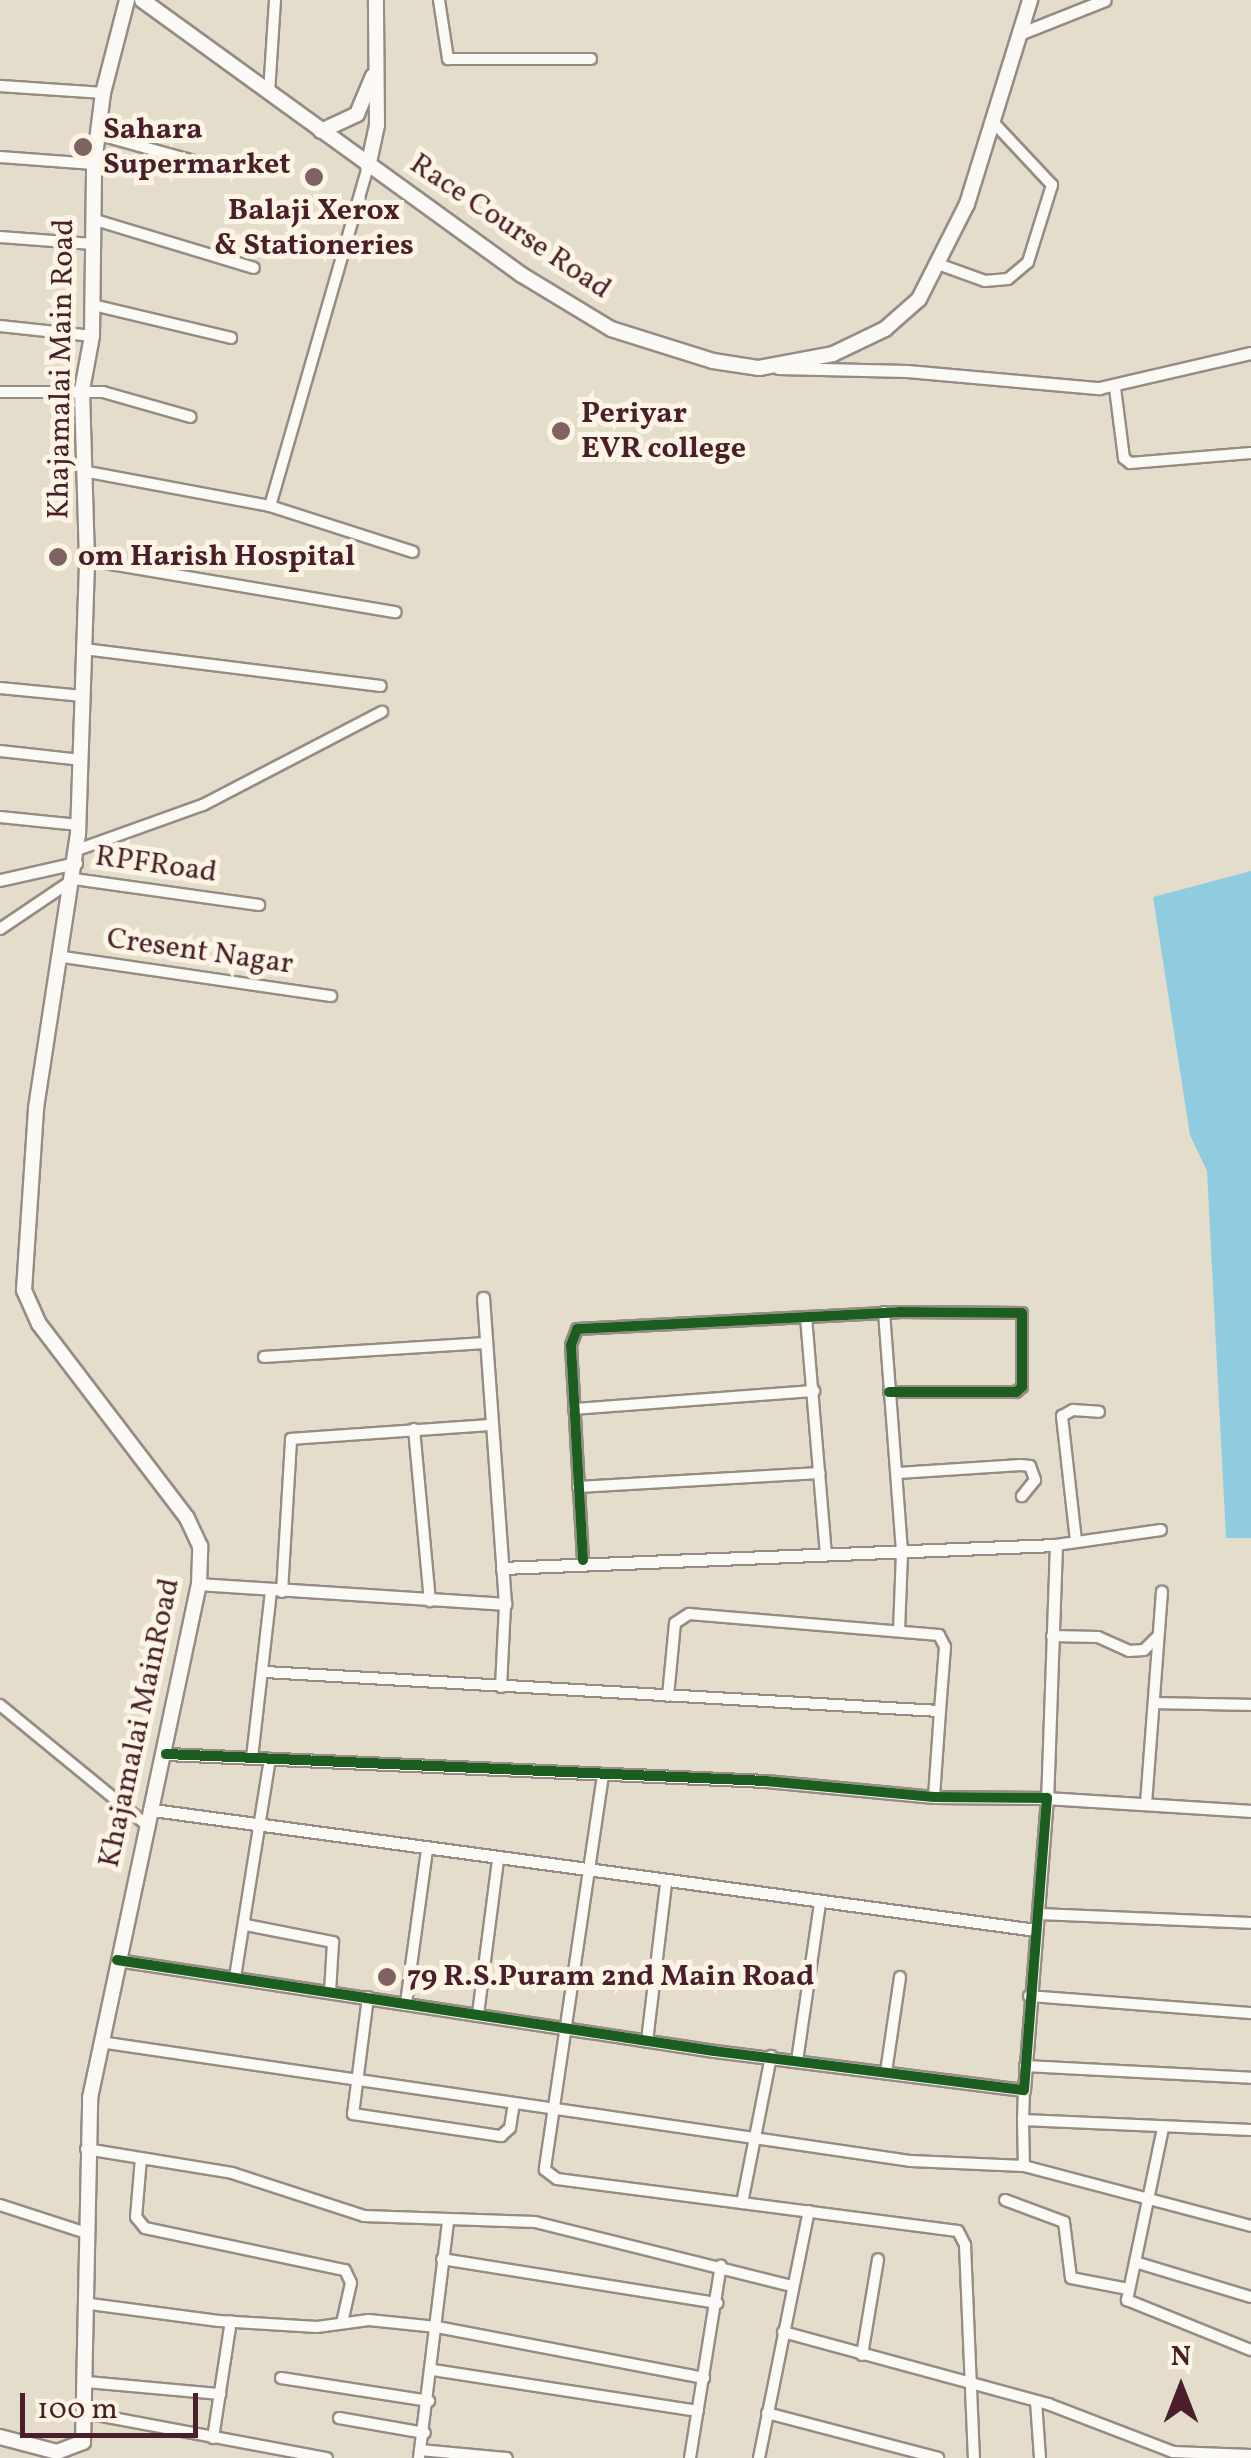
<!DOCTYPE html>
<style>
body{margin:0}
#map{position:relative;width:1251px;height:2458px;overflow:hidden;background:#e4ddcc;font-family:Vollkorn,serif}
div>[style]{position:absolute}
.water>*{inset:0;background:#8fcce0}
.roads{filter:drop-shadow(2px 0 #968c85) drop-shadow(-2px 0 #968c85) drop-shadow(0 2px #968c85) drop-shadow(0 -2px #968c85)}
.minor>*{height:10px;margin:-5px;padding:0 5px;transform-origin:5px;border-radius:5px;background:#fbfaf7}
.tertiary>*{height:11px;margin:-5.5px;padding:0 5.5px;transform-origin:5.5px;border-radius:5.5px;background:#fbfaf7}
.secondary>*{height:14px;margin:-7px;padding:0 7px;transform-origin:7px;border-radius:7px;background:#fbfaf7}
.cycleway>*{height:10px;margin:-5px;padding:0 5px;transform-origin:5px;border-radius:5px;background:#1b5e20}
.dots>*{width:28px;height:28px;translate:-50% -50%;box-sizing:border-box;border:5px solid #fcf5e5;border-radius:50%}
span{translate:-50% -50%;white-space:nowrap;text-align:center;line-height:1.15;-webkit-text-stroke:10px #fcf5e5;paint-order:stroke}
.poi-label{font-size:30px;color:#4a1f2b;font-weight:700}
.left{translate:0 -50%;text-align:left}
.street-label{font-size:30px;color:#4a1f2b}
.north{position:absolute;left:1131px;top:2338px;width:100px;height:100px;-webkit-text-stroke:8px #fcf5e5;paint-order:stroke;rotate:0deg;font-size:28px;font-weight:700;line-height:40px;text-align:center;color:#4a1f2b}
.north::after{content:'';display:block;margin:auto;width:35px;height:45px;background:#4a1f2b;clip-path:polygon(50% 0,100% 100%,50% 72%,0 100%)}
.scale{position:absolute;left:20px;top:2393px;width:178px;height:45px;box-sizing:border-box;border:5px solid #4a1f2b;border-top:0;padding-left:12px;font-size:30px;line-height:35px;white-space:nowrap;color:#4a1f2b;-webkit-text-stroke:8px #fcf5e5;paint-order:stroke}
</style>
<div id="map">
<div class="water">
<i style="clip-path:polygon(1251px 871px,1251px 1538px,1226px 1538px,1207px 1171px,1190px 1135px,1153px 897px)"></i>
</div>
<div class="roads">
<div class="minor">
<i style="left:439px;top:0;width:60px;rotate:81.3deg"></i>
<i style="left:448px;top:59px;width:143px"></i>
<i style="left:0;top:86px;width:103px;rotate:3.9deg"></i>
<i style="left:269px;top:93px;width:93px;rotate:-86.3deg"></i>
<i style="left:96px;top:134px;width:136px;rotate:15.4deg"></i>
<i style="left:0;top:157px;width:94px;rotate:4.3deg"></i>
<i style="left:92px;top:219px;width:169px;rotate:16.8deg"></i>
<i style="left:0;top:237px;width:93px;rotate:4.3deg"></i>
<i style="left:938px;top:264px;width:50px;rotate:19.9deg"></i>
<i style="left:985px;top:281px;width:23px;rotate:-5deg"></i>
<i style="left:1008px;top:279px;width:26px;rotate:-40deg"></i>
<i style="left:1028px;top:262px;width:81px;rotate:-72.7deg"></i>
<i style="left:1052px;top:185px;width:83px;rotate:-133.1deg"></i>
<i style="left:93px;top:305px;width:142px;rotate:13.4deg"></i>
<i style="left:0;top:326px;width:93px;rotate:6.2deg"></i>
<i style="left:1115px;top:388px;width:71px;rotate:82.7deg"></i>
<i style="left:1124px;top:458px;width:8px;rotate:40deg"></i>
<i style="left:1130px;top:463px;width:121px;rotate:-4.7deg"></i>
<i style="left:0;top:392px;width:103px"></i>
<i style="left:103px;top:392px;width:91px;rotate:15.9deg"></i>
<i style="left:83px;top:471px;width:190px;rotate:10.6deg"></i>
<i style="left:270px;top:506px;width:150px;rotate:17.8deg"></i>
<i style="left:270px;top:506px;width:353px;rotate:-73.9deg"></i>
<i style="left:87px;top:560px;width:313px;rotate:9.6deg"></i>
<i style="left:84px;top:649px;width:299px;rotate:7.1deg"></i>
<i style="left:0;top:688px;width:83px;rotate:5.5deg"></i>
<i style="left:0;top:751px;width:81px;rotate:6.3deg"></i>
<i style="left:0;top:817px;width:79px;rotate:5.8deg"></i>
<i style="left:77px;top:850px;width:134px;rotate:-19.7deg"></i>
<i style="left:203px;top:805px;width:202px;rotate:-27.5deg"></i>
<i style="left:0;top:929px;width:89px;rotate:-34deg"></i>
<i style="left:74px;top:879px;width:187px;rotate:8deg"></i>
<i style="left:63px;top:957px;width:271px;rotate:8.3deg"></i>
<i style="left:884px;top:1312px;width:242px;rotate:85.7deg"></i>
<i style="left:902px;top:1553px;width:77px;rotate:92.2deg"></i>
<i style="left:806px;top:1317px;width:239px;rotate:85.2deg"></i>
<i style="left:264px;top:1357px;width:221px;rotate:-3.6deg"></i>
<i style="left:574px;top:1409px;width:241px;rotate:-4.3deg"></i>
<i style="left:414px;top:1429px;width:173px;rotate:84.7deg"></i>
<i style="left:898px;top:1473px;width:123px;rotate:-3.7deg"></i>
<i style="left:1021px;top:1465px;width:9px;rotate:6deg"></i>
<i style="left:1030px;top:1466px;width:15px;rotate:70deg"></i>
<i style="left:1035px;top:1480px;width:21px;rotate:129deg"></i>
<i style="left:578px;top:1487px;width:242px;rotate:-3.3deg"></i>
<i style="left:1076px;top:1541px;width:126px;rotate:-96.4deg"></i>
<i style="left:1062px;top:1416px;width:13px;rotate:-29deg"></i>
<i style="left:1073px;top:1410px;width:26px;rotate:4deg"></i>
<i style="left:1056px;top:1545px;width:106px;rotate:-8.1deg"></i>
<i style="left:583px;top:1560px;width:215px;rotate:-93.2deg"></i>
<i style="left:571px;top:1345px;width:17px;rotate:-69deg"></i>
<i style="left:577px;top:1329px;width:322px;rotate:-3deg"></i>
<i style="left:899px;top:1312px;width:123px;rotate:0.5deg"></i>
<i style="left:1022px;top:1313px;width:74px;rotate:90deg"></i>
<i style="left:1022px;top:1387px;width:8px;rotate:140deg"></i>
<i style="left:1016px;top:1392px;width:127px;rotate:180deg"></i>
<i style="left:282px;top:1592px;width:153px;rotate:-86.6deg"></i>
<i style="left:291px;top:1439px;width:198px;rotate:-4deg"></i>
<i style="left:1052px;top:1636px;width:46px;rotate:1.2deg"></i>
<i style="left:1098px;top:1637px;width:34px;rotate:24deg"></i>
<i style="left:1129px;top:1651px;width:15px;rotate:-4deg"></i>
<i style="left:1144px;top:1650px;width:17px;rotate:-45deg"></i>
<i style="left:265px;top:1672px;width:676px;rotate:3.31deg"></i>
<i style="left:940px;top:1711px;width:86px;rotate:94deg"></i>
<i style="left:501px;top:1687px;width:83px;rotate:-87.2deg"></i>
<i style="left:668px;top:1696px;width:73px;rotate:-84.5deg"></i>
<i style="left:675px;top:1623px;width:17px;rotate:-33deg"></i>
<i style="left:689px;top:1614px;width:251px;rotate:4.8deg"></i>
<i style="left:939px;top:1635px;width:13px;rotate:63deg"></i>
<i style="left:945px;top:1647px;width:64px;rotate:94.5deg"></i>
<i style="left:1156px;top:1703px;width:95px;rotate:1.2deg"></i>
<i style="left:0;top:1705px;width:193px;rotate:39.3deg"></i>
<i style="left:252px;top:1758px;width:168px;rotate:-83.5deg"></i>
<i style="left:603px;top:1775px;width:399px;rotate:98.4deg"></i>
<i style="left:545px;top:2170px;width:15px;rotate:37deg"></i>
<i style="left:557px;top:2179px;width:404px;rotate:7.4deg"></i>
<i style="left:958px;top:2231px;width:16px;rotate:63deg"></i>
<i style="left:965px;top:2245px;width:213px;rotate:87.6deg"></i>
<i style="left:1146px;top:1804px;width:213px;rotate:-85.7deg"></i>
<i style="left:1038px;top:1914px;width:213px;rotate:2.4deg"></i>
<i style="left:246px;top:1925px;width:89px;rotate:11.1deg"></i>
<i style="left:333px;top:1942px;width:50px;rotate:93.4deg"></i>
<i style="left:235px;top:1977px;width:221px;rotate:-80.9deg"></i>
<i style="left:1029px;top:1996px;width:223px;rotate:4.4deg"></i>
<i style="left:368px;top:1997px;width:118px;rotate:97.3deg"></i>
<i style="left:353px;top:2114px;width:150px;rotate:8.5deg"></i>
<i style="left:501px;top:2136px;width:12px;rotate:-42deg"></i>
<i style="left:510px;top:2128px;width:24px;rotate:-81deg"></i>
<i style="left:406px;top:2003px;width:154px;rotate:-82.2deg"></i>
<i style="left:478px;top:2014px;width:155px;rotate:-82.6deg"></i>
<i style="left:647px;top:2041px;width:159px;rotate:-83.1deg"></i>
<i style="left:100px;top:2042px;width:820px;rotate:8.35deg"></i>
<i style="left:911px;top:2161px;width:113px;rotate:2.5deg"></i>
<i style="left:1024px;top:2166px;width:235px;rotate:14.8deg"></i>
<i style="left:797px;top:2061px;width:160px;rotate:-81.7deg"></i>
<i style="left:1025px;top:2066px;width:226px;rotate:3deg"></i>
<i style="left:886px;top:2072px;width:96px;rotate:-81.6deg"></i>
<i style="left:1024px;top:2090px;width:30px;rotate:92deg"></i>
<i style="left:1023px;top:2120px;width:228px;rotate:2.5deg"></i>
<i style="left:1023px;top:2120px;width:46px;rotate:88.8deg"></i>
<i style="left:1163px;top:2128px;width:176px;rotate:101.8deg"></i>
<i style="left:1127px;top:2300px;width:134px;rotate:22deg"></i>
<i style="left:86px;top:2149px;width:148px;rotate:9.3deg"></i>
<i style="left:232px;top:2173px;width:139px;rotate:18deg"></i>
<i style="left:364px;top:2216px;width:171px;rotate:2deg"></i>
<i style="left:535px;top:2222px;width:265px;rotate:14deg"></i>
<i style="left:141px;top:2158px;width:59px;rotate:94.8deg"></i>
<i style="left:136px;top:2217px;width:14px;rotate:51deg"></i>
<i style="left:145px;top:2228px;width:204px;rotate:11.9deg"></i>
<i style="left:345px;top:2270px;width:14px;rotate:65deg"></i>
<i style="left:351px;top:2283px;width:41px;rotate:102.7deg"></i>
<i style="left:1005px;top:2200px;width:63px;rotate:20.4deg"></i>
<i style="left:1064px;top:2222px;width:56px;rotate:82.9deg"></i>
<i style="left:1071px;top:2278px;width:58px;rotate:10.9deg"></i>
<i style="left:742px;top:2203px;width:150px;rotate:-78.8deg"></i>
<i style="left:0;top:2205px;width:90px;rotate:18deg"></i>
<i style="left:442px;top:2259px;width:279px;rotate:9.1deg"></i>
<i style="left:1135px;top:2262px;width:121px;rotate:16.8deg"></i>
<i style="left:90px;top:2304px;width:130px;rotate:7.5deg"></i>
<i style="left:219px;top:2321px;width:98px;rotate:3.5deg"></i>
<i style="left:317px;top:2327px;width:52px;rotate:-7.7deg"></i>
<i style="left:369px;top:2320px;width:68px;rotate:5.9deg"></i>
<i style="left:437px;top:2327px;width:272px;rotate:10.8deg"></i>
<i style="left:783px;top:2332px;width:275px;rotate:15.2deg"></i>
<i style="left:1048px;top:2404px;width:134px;rotate:21deg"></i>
<i style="left:1173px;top:2452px;width:78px;rotate:2.2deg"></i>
<i style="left:862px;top:2355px;width:97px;rotate:-80.5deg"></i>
<i style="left:433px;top:2370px;width:268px;rotate:8.8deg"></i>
<i style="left:281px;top:2378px;width:150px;rotate:8.8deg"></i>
<i style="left:87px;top:2382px;width:134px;rotate:5.2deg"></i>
<i style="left:1036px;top:2401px;width:57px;rotate:86deg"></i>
<i style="left:86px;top:2413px;width:245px;rotate:10.6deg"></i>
<i style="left:767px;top:2413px;width:177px;rotate:14.7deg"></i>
<i style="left:339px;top:2418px;width:87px;rotate:9.9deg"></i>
<i style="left:213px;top:2438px;width:118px;rotate:-81.3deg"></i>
<i style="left:420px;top:2450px;width:87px;rotate:5.3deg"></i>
<i style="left:419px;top:2458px;width:239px;rotate:-83deg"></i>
<i style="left:690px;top:2458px;width:195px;rotate:-80.9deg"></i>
<i style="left:759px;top:2458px;width:252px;rotate:-78.6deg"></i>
</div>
<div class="tertiary">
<i style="left:1019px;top:34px;width:92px;rotate:-21.6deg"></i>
<i style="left:778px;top:368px;width:129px;rotate:1.3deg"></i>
<i style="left:907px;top:371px;width:193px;rotate:5.1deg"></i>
<i style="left:1099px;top:388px;width:156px;rotate:-13deg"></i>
<i style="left:0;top:880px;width:78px;rotate:-12.6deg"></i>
<i style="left:502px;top:1568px;width:554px;rotate:-2.38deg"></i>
<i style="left:1056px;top:1545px;width:253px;rotate:92deg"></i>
<i style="left:1047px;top:1798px;width:204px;rotate:3.6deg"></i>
<i style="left:199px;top:1584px;width:307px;rotate:3.7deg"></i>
<i style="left:505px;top:1604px;width:307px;rotate:-94.1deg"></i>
<i style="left:153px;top:1810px;width:891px;rotate:7.74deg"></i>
<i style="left:117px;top:1960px;width:604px;rotate:8.67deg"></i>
<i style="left:714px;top:2051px;width:312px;rotate:7.2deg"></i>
<i style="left:1024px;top:2090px;width:293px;rotate:-85.5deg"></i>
<i style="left:1047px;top:1798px;width:113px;rotate:-179.5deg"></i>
<i style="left:934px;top:1797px;width:169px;rotate:-174.6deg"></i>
<i style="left:766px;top:1781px;width:601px;rotate:-177.42deg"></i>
</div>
<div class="secondary">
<i style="left:142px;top:0;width:469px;rotate:35.9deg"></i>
<i style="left:522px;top:275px;width:104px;rotate:31.2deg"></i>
<i style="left:611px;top:329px;width:107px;rotate:17.4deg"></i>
<i style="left:713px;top:361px;width:47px;rotate:8.7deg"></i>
<i style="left:759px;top:368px;width:75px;rotate:-10.7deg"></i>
<i style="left:833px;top:354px;width:58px;rotate:-25.7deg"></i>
<i style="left:885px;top:329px;width:45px;rotate:-41.4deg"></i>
<i style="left:919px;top:299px;width:106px;rotate:-63.2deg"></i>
<i style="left:967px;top:204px;width:214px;rotate:-72.8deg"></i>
<i style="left:321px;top:131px;width:40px;rotate:-25deg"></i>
<i style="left:357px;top:114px;width:41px;rotate:-67.2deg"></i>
<i style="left:368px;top:167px;width:43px;rotate:-77.9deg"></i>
<i style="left:377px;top:125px;width:125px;rotate:-90.5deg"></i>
<i style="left:0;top:2437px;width:59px;rotate:14.7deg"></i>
<i style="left:57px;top:2452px;width:28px;rotate:-21deg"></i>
<i style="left:83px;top:2442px;width:344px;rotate:-88.8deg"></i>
<i style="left:90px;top:2098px;width:525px;rotate:-78.03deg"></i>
<i style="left:199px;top:1584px;width:38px;rotate:-88deg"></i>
<i style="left:200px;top:1546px;width:31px;rotate:-115deg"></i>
<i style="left:187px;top:1518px;width:244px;rotate:-127.3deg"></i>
<i style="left:39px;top:1324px;width:37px;rotate:-114deg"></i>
<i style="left:24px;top:1290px;width:182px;rotate:-86.2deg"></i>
<i style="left:36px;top:1108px;width:276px;rotate:-81.3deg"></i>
<i style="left:78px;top:835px;width:275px;rotate:-88.1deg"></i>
<i style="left:87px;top:560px;width:170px;rotate:-91.7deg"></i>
<i style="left:82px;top:390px;width:55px;rotate:-79.5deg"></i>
<i style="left:92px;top:336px;width:172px;rotate:-89.3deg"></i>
<i style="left:94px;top:164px;width:72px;rotate:-82.8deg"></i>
<i style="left:103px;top:93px;width:96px;rotate:-75.5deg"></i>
</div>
</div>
<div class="cycleway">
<i style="left:583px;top:1560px;width:215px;rotate:-93.2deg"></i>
<i style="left:571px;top:1345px;width:17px;rotate:-69deg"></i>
<i style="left:577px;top:1329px;width:322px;rotate:-3deg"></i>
<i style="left:899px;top:1312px;width:123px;rotate:0.5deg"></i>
<i style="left:1022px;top:1313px;width:74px;rotate:90deg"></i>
<i style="left:1022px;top:1387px;width:8px;rotate:140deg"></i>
<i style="left:1016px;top:1392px;width:127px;rotate:180deg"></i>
<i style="left:117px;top:1960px;width:604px;rotate:8.67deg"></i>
<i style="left:714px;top:2051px;width:312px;rotate:7.2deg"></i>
<i style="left:1024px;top:2090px;width:293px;rotate:-85.5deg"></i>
<i style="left:1047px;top:1798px;width:113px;rotate:-179.5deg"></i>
<i style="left:934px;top:1797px;width:169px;rotate:-174.6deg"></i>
<i style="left:766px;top:1781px;width:601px;rotate:-177.42deg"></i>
</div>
<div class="dots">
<i style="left:83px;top:147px;background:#806263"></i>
<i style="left:314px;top:177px;background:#806263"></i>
<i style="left:561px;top:431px;background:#806263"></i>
<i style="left:58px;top:557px;background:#806263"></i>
<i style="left:387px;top:1977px;background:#806263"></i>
</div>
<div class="poi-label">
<span class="left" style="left:103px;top:147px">Sahara<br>Supermarket</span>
<span style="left:314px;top:228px">Balaji Xerox<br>&amp; Stationeries</span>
<span class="left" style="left:581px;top:431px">Periyar<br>EVR college</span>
<span class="left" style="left:78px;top:557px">om Harish Hospital</span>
<span class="left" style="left:407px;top:1977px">79 R.S.Puram 2nd Main Road</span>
</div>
<div class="street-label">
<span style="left:510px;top:227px;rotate:34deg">Race Course Road</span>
<span style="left:62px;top:369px;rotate:-89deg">Khajamalai Main Road</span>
<span style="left:156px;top:865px;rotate:8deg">RPFRoad</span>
<span style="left:200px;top:952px;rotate:8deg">Cresent Nagar</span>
<span style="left:140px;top:1723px;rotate:-78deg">Khajamalai MainRoad</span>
</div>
<div class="north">N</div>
<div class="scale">100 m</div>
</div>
